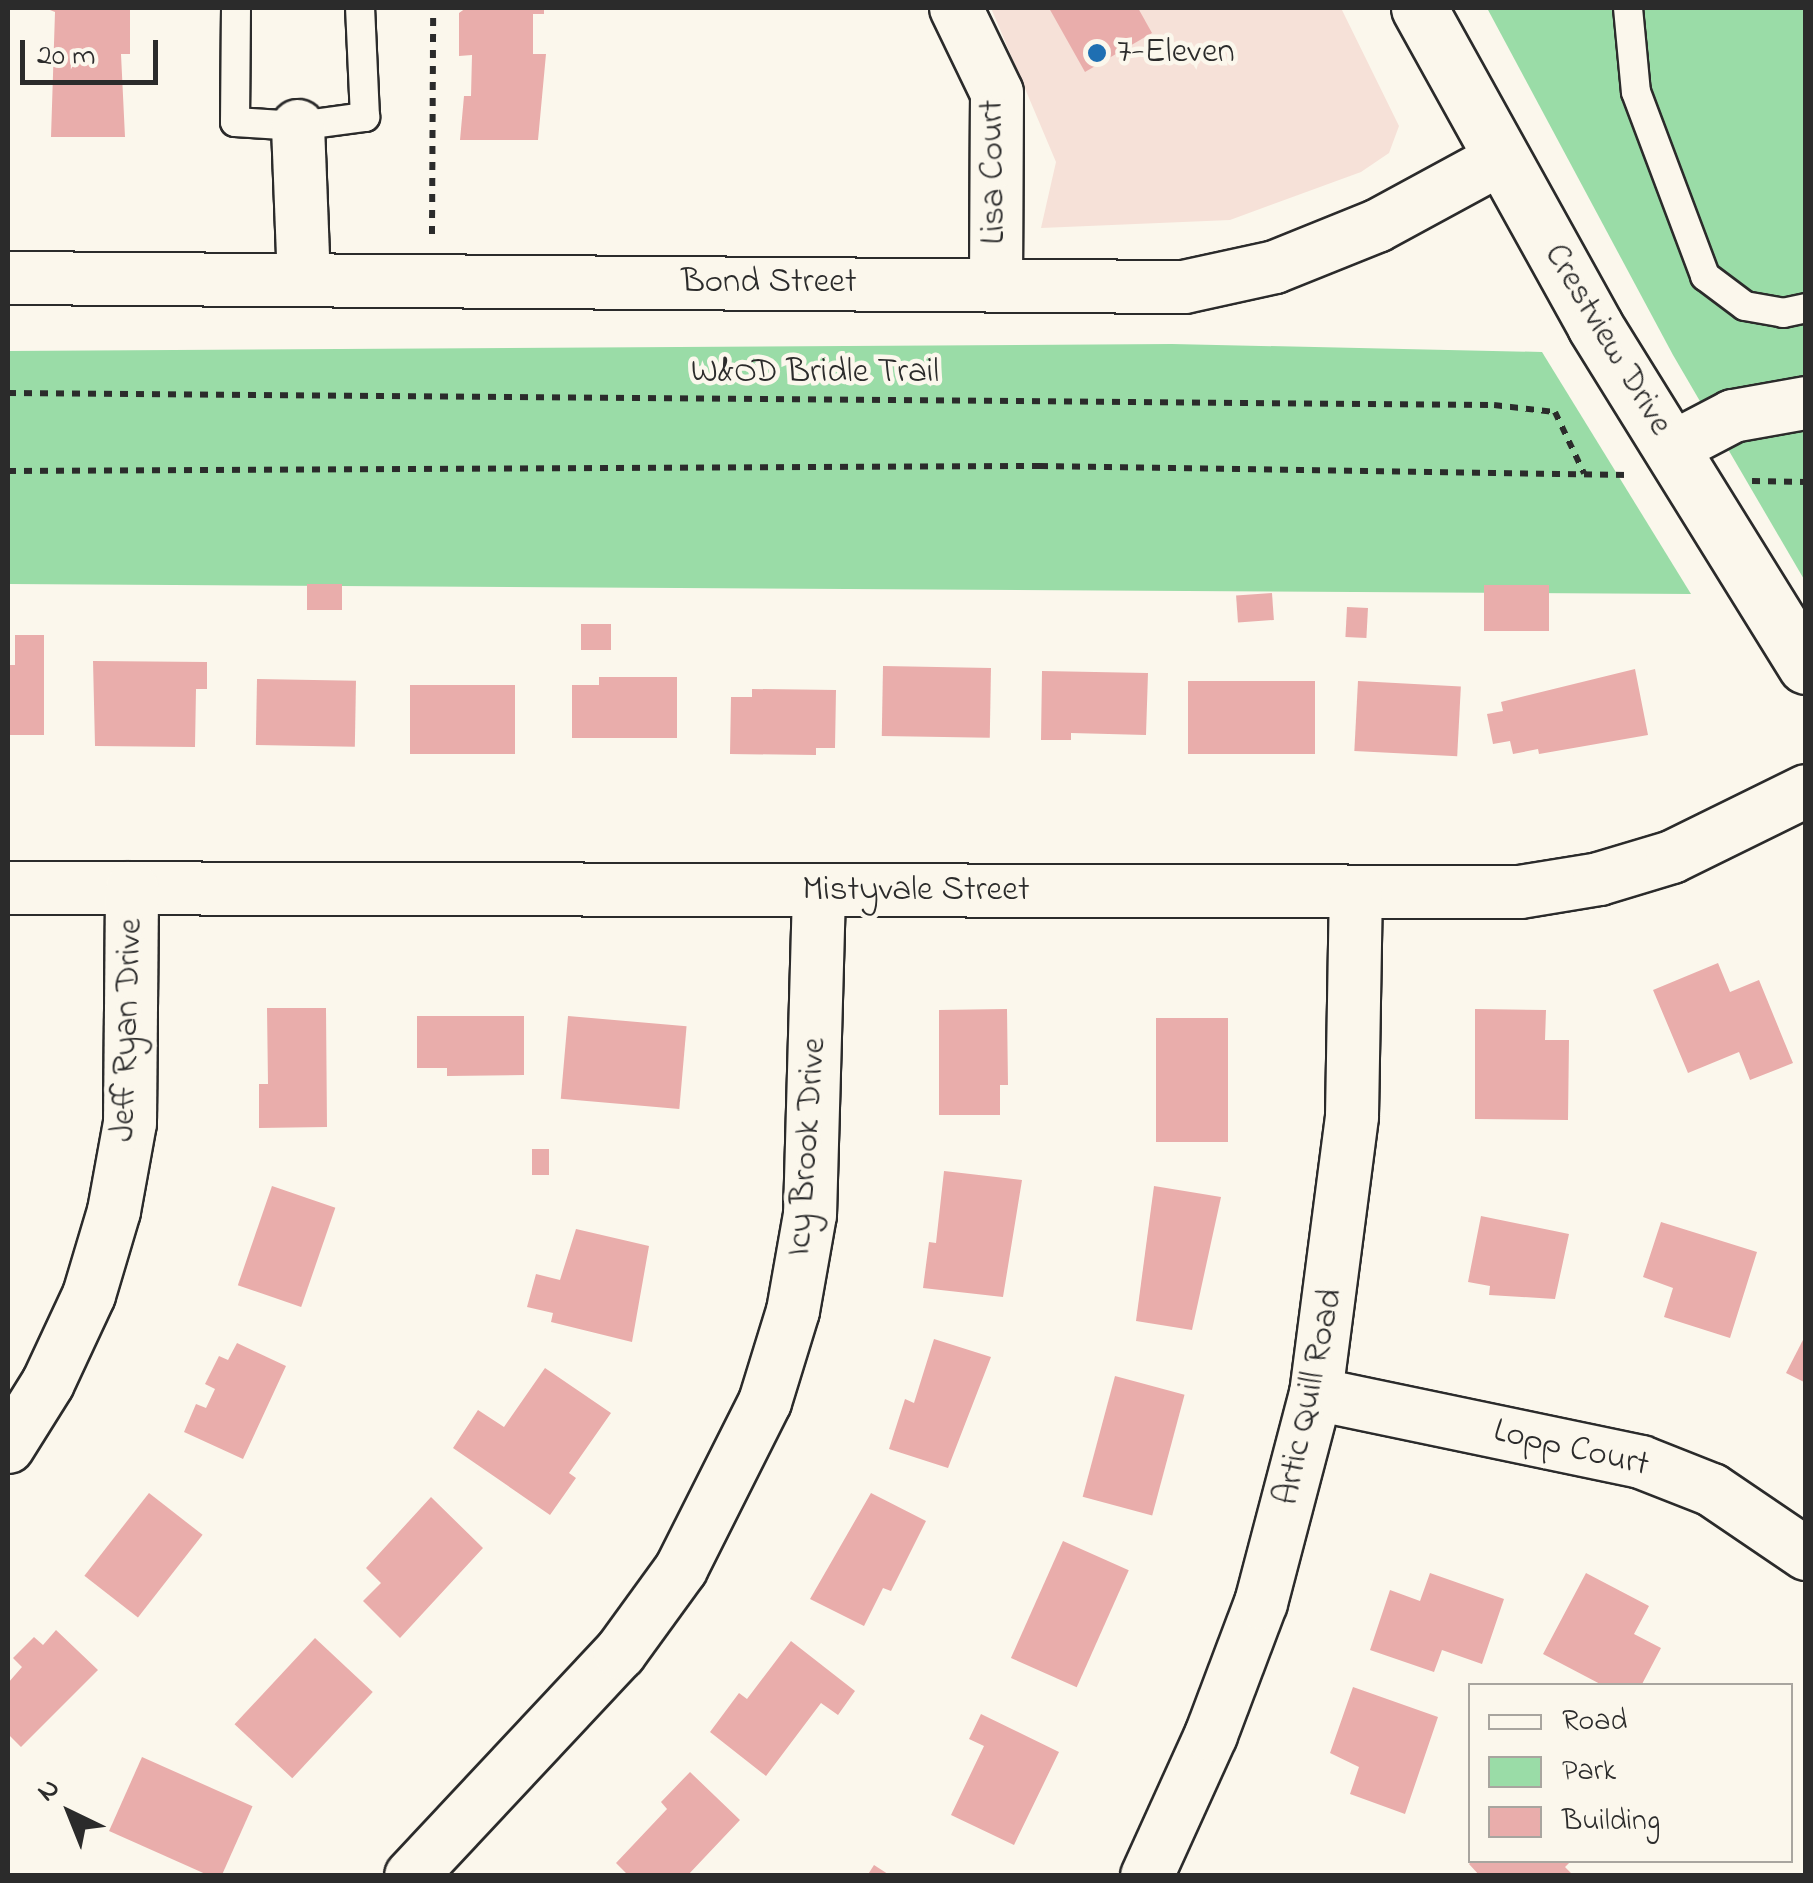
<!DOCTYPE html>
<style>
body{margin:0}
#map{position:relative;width:1813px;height:1883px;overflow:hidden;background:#fbf7ec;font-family:"Indie Flower",sans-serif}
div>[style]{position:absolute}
.built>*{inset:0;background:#f6e1d8}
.green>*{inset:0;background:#9adca7}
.building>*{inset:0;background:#e9adab;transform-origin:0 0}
.path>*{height:6px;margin-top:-3px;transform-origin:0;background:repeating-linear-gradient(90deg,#2b2b2b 0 8px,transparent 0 16px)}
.roads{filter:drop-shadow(2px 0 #2b2b2b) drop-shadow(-2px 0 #2b2b2b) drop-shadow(0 2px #2b2b2b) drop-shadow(0 -2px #2b2b2b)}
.lane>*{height:28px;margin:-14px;padding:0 14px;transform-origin:14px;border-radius:14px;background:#fbf7ec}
.street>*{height:52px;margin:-26px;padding:0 26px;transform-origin:26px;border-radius:26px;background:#fbf7ec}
.secondary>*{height:55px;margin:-27.5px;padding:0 27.5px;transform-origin:27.5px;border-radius:27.5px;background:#fbf7ec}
.dots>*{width:28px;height:28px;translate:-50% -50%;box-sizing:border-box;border:5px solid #fbf7ec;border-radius:50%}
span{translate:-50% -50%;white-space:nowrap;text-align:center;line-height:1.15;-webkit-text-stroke:9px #fbf7ec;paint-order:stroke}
.poi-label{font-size:35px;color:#2b2b2b}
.left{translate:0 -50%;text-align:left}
.street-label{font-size:35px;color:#2b2b2b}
.frame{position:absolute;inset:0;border:10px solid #2b2b2b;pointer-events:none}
.legend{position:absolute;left:1468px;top:1683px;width:325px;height:180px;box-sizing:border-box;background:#fbf7ec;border:2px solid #a8a59f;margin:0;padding:12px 18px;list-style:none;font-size:30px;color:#2b2b2b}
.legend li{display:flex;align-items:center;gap:20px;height:50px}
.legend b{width:50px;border:2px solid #a8a59f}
.north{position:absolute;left:20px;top:1763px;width:100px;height:100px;-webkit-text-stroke:8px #fbf7ec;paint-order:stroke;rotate:317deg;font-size:28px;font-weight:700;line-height:40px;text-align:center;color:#2b2b2b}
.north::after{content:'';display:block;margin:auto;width:35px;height:45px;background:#2b2b2b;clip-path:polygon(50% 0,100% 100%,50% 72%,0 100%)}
.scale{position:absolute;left:20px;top:40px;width:138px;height:45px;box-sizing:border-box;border:5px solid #2b2b2b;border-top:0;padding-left:12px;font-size:30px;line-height:35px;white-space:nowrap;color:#2b2b2b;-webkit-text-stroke:8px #fbf7ec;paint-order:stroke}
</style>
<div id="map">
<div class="built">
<i style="clip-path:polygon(991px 8px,1341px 8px,1399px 126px,1389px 153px,1361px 172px,1230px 220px,1041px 228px,1056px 162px)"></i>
</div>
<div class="green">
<i style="clip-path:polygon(1487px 8px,1805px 8px,1805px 581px,1673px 355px)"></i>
<i style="clip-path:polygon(1172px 344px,1542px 352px,1691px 594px,8px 584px,8px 351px)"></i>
</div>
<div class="building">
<i style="clip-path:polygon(45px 8px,130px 10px,130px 54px,121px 54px,125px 137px,51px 137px,55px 12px)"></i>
<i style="clip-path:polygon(466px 8px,544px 8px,544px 14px,533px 14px,533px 54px,546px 54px,538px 140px,460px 140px,464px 96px,471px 96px,472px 55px,459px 56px,459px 13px)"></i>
<i style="clip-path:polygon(1049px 8px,1138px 8px,1152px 33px,1085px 72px)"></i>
<i style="left:307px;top:584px;width:35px;height:26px"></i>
<i style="left:1484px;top:585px;width:65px;height:46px"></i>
<i style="left:1272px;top:593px;width:27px;height:36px;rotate:86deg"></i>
<i style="left:1347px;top:607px;width:21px;height:30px;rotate:3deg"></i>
<i style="left:581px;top:624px;width:30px;height:26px"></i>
<i style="clip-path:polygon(15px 635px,44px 635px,44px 735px,8px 735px,8px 665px,15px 665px)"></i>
<i style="clip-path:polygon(93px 661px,207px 662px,207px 689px,196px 689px,195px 747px,95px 746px)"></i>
<i style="left:883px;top:666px;width:108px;height:70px;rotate:1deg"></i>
<i style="clip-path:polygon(1635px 669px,1648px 735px,1539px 754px,1538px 749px,1513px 754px,1510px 741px,1493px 744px,1487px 714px,1503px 711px,1501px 702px)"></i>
<i style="clip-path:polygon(1042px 671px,1148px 673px,1146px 735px,1071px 733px,1071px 740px,1041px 740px)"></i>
<i style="clip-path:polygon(599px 677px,677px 677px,677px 738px,572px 738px,572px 685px,599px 685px)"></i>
<i style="left:257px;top:679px;width:99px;height:66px;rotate:1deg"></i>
<i style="left:1188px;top:681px;width:127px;height:73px"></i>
<i style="left:1358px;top:681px;width:103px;height:70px;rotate:3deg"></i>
<i style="left:410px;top:685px;width:105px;height:69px"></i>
<i style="clip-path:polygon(752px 689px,836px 690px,835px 748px,816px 748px,816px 755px,730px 754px,731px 697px,752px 697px)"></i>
<i style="clip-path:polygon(1718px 963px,1730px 992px,1759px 980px,1793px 1063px,1750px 1080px,1739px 1052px,1688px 1073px,1653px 990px)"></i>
<i style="clip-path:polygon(267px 1008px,326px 1008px,327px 1127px,259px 1128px,259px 1084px,268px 1084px)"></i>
<i style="clip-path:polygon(1007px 1009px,1008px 1085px,1000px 1085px,1000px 1115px,939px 1115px,939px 1010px)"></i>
<i style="clip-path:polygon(1475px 1009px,1546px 1010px,1545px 1040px,1569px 1040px,1568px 1120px,1475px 1119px)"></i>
<i style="clip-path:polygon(417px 1016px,524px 1016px,524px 1075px,447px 1076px,447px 1068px,417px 1068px)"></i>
<i style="left:568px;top:1016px;width:119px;height:83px;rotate:5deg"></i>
<i style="left:1156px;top:1018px;width:72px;height:124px"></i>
<i style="left:532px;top:1149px;width:17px;height:26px"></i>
<i style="clip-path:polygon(944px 1171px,1022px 1180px,1003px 1297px,923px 1288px,929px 1242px,936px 1243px)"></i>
<i style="left:272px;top:1186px;width:67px;height:105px;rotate:19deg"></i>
<i style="clip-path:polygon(1154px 1186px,1221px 1197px,1192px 1330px,1136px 1321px)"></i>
<i style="clip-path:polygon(1481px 1216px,1569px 1234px,1555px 1299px,1489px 1295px,1490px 1286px,1468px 1282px)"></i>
<i style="clip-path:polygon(1661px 1222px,1757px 1252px,1730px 1338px,1664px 1317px,1673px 1288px,1643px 1277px)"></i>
<i style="clip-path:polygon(576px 1229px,649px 1246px,632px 1342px,551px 1322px,553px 1313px,527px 1307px,536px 1274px,560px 1280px)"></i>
<i style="clip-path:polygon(1806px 1334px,1806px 1383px,1786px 1373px)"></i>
<i style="clip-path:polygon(934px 1339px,991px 1357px,948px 1468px,889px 1449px,905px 1399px,914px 1403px)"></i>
<i style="clip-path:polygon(237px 1343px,286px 1366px,243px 1459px,184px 1432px,196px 1404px,206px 1408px,215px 1389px,205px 1384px,219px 1356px,228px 1360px)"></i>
<i style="clip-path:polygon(545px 1368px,611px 1413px,569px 1473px,576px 1478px,550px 1515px,453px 1448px,478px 1410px,504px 1427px)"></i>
<i style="left:1115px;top:1376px;width:72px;height:125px;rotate:15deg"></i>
<i style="left:149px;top:1493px;width:68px;height:105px;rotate:38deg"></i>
<i style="clip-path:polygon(871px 1493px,926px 1521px,891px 1591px,883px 1588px,864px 1626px,810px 1599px)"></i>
<i style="clip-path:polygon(431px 1497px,483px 1548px,400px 1638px,363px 1601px,381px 1583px,366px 1568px)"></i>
<i style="left:1063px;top:1541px;width:72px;height:128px;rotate:24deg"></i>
<i style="clip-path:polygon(1430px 1573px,1504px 1599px,1482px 1664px,1442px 1650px,1434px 1672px,1370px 1650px,1390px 1590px,1420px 1601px)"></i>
<i style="clip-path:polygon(1586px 1573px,1649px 1606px,1634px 1634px,1661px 1648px,1641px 1686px,1604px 1686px,1543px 1654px)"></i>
<i style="clip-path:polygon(56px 1630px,98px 1670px,21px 1747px,8px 1734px,8px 1683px,22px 1667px,13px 1658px,34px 1637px,43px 1645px)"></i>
<i style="left:315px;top:1638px;width:79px;height:118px;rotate:43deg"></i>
<i style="clip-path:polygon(791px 1641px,855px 1691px,838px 1715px,821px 1703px,766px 1776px,710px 1732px,739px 1693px,747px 1699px)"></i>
<i style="clip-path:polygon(1353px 1687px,1438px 1717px,1405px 1814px,1350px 1794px,1359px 1767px,1330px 1753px)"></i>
<i style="clip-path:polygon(981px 1714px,1059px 1752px,1014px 1845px,951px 1815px,984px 1746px,969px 1739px)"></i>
<i style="left:142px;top:1757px;width:121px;height:81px;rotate:24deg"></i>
<i style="clip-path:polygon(690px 1772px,740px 1820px,687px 1876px,629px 1876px,616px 1863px,667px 1809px,661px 1802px)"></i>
<i style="clip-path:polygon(1473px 1860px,1572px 1860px,1565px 1867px,1574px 1876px,1480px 1876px,1469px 1864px)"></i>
<i style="clip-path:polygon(874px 1865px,891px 1876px,867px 1876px)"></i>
</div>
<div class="path">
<i style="left:432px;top:234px;width:226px;rotate:-89.7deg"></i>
<i style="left:8px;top:393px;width:1486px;rotate:0.46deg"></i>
<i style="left:1494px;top:405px;width:61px;rotate:6.5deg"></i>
<i style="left:1555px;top:412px;width:68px;rotate:64.6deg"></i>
<i style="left:8px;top:471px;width:1032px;rotate:-0.28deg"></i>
<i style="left:1040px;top:466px;width:589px;rotate:0.88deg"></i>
<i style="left:1752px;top:481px;width:54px;rotate:1.1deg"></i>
</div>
<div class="roads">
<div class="lane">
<i style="left:236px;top:8px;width:114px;rotate:90.5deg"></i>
<i style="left:235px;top:122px;width:63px;rotate:3.6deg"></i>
<i style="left:298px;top:126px;width:68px;rotate:-7.7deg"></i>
<i style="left:365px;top:117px;width:109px;rotate:-92.6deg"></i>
<i style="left:1628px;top:8px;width:84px;rotate:84.6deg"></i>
<i style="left:1636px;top:92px;width:197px;rotate:69.4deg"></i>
<i style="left:1705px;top:276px;width:50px;rotate:36.9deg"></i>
<i style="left:1745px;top:306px;width:39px;rotate:10deg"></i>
<i style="left:1783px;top:313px;width:24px;rotate:-12deg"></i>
</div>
<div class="street">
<i style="left:956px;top:8px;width:94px;rotate:64.2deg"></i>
<i style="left:997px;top:93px;width:192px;rotate:90.3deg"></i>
<i style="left:298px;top:126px;width:153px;rotate:87.8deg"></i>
<i style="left:8px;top:278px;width:1176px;rotate:0.44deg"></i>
<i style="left:1184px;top:287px;width:93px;rotate:-12.4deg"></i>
<i style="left:1275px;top:267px;width:110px;rotate:-21.9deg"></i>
<i style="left:1377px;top:226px;width:142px;rotate:-28.5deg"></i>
<i style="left:1672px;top:448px;width:69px;rotate:-27.7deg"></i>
<i style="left:1733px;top:416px;width:74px;rotate:-10.1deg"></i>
<i style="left:8px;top:888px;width:1512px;rotate:0.15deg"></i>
<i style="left:1520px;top:892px;width:80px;rotate:-9.3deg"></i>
<i style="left:1599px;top:879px;width:76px;rotate:-16.8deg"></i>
<i style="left:1672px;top:857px;width:149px;rotate:-26.2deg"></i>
<i style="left:1316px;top:1394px;width:332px;rotate:11.8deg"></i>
<i style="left:1641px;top:1462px;width:76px;rotate:21.5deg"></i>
<i style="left:1712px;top:1490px;width:114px;rotate:34.2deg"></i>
<i style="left:8px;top:1447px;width:75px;rotate:-58deg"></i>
<i style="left:48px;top:1383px;width:97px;rotate:-65deg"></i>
<i style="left:89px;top:1295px;width:88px;rotate:-73.4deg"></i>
<i style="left:114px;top:1211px;width:89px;rotate:-79.7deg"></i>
<i style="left:130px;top:1123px;width:235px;rotate:-89.5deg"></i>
<i style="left:411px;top:1876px;width:306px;rotate:-46.9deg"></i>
<i style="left:620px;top:1653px;width:104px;rotate:-54deg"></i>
<i style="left:681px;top:1569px;width:187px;rotate:-63.3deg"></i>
<i style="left:765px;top:1402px;width:95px;rotate:-72.9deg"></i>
<i style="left:793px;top:1311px;width:97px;rotate:-80deg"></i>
<i style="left:810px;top:1215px;width:324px;rotate:-88.4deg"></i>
<i style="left:1147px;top:1876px;width:155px;rotate:-65.6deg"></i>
<i style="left:1211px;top:1735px;width:141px;rotate:-69.3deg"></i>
<i style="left:1261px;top:1603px;width:216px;rotate:-75.3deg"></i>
<i style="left:1316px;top:1394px;width:280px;rotate:-82.6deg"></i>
<i style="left:1352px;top:1116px;width:224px;rotate:-89deg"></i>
</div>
<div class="secondary">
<i style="left:1419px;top:8px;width:363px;rotate:61deg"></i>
<i style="left:1595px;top:326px;width:400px;rotate:58.2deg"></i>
</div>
</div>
<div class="dots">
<i style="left:1097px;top:53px;background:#1f6fb2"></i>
</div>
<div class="poi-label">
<span class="left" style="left:1117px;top:53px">7-Eleven</span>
</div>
<div class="street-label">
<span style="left:994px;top:172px;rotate:-91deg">Lisa Court</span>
<span style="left:769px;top:283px">Bond Street</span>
<span style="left:1607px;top:340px;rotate:59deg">Crestview Drive</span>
<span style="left:815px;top:373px">W&amp;OD Bridle Trail</span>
<span style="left:916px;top:891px">Mistyvale Street</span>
<span style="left:128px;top:1030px;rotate:-88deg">Jeff Ryan Drive</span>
<span style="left:808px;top:1147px;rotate:-86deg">Icy Brook Drive</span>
<span style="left:1310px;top:1397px;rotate:-78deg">Artic Quill Road</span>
<span style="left:1571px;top:1449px;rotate:13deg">Lopp Court</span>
</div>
<div class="frame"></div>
<ul class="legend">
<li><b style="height:12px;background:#fbf7ec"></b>Road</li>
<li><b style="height:28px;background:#9adca7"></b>Park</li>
<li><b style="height:28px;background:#e9adab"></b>Building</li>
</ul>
<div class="north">N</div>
<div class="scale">20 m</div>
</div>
